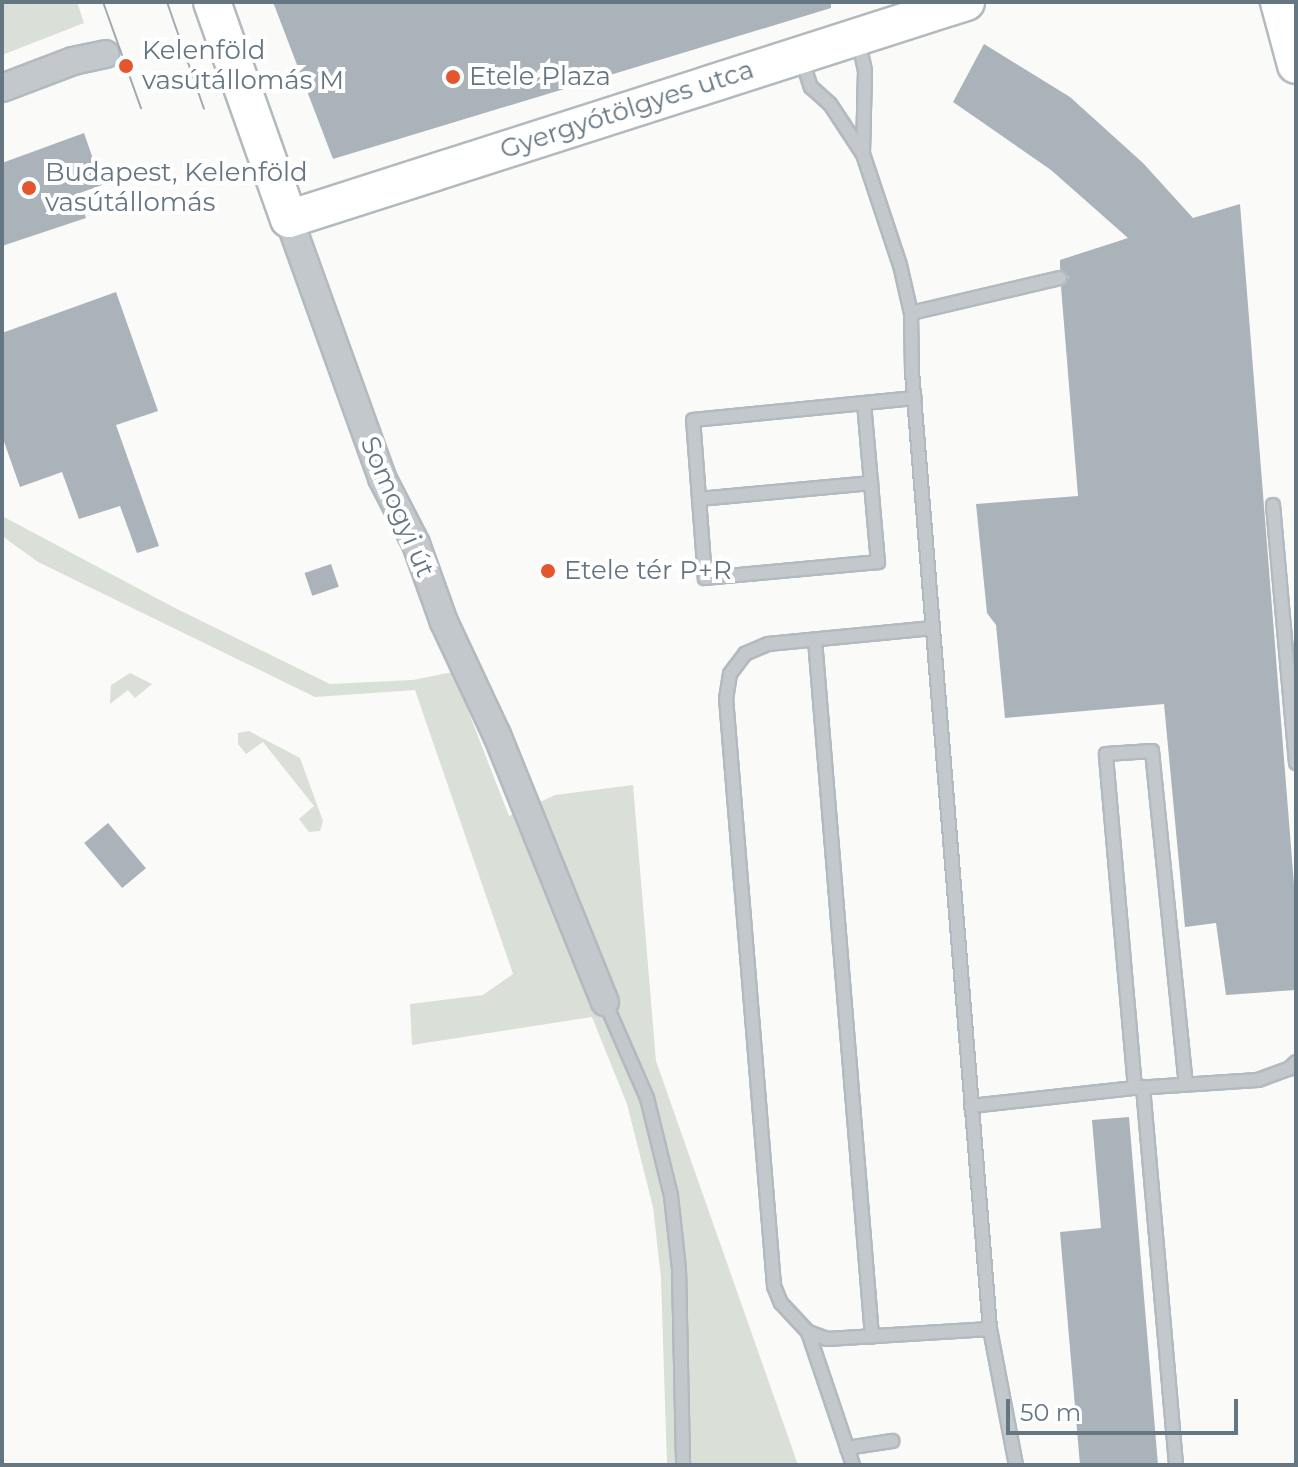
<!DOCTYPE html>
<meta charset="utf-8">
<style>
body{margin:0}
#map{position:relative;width:1298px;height:1467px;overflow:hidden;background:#fafaf8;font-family:Montserrat,sans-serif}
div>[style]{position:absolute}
.green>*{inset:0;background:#dadfd7}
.building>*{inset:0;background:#aab3b9;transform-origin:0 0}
.roads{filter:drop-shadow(2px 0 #b3babf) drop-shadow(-2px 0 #b3babf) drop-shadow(0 2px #b3babf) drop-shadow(0 -2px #b3babf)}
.lane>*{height:12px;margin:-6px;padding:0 6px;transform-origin:6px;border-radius:6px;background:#c3c8cc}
.street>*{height:26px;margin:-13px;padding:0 13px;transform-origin:13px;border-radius:13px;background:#c3c8cc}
.secondary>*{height:36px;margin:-18px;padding:0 18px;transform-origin:18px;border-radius:18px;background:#fff}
.tram>*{height:2px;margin:-1px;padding:0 1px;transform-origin:1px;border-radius:1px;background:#a2aab0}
.dots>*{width:22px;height:22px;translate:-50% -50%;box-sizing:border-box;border:4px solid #fff;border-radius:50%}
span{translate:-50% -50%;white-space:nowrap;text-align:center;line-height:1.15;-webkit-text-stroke:8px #fff;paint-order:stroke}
.poi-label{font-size:26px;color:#657683}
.left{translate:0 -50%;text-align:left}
.street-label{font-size:26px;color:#657683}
.frame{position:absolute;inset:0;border:4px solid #657683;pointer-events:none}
.scale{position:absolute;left:1006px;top:1399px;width:232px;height:36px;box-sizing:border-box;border:4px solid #657683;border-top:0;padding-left:10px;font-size:24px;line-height:28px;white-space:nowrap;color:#657683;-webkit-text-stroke:6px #fff;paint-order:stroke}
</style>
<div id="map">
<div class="green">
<i style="clip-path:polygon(2px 2px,77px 2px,84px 23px,2px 55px)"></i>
<i style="clip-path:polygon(2px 516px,175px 608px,330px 684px,413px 680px,453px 672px,509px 816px,555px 795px,633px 785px,656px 1061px,798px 1465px,667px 1465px,661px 1278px,653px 1207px,627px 1104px,592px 1017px,412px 1045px,410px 1004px,483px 995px,513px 974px,415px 690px,315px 697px,38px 562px,2px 536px)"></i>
<i style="clip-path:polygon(130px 673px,152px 684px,135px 698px,128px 690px,110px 704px,111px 685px)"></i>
<i style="clip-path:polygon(249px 731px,300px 758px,323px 821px,320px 831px,309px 832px,299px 819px,314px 806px,263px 742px,246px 754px,238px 744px,238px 733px)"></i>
</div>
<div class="building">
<i style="clip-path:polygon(273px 2px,831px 2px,831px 8px,333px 159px)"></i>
<i style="clip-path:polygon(984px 44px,1070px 97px,1143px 163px,1193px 218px,1240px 204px,1296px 910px,1296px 990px,1226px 995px,1216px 923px,1185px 927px,1164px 704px,1005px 718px,996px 625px,987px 613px,976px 504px,1078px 496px,1061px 287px,1069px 277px,1060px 269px,1060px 260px,1128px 238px,1051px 170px,953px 102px)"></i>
<i style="clip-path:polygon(84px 133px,102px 185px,77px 194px,86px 218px,2px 246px,2px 163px)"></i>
<i style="clip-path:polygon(116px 292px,158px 411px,116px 425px,159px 546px,137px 553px,120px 506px,79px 519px,62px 472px,20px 487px,2px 436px,2px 333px)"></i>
<i style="left:331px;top:564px;width:24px;height:28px;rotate:71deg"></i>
<i style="left:108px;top:823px;width:59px;height:31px;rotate:50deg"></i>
<i style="clip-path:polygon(1129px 1117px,1158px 1465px,1080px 1465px,1060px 1232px,1101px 1228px,1092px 1120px)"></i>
</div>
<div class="roads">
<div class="lane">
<i style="left:858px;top:38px;width:34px;rotate:78deg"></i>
<i style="left:865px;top:71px;width:83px;rotate:91.4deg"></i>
<i style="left:863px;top:154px;width:117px;rotate:71.6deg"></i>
<i style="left:900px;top:265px;width:49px;rotate:77.1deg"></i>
<i style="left:911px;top:313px;width:59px;rotate:89deg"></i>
<i style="left:912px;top:372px;width:960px;rotate:85.34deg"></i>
<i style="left:990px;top:1329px;width:138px;rotate:79.2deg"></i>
<i style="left:801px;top:57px;width:32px;rotate:72deg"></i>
<i style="left:811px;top:87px;width:25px;rotate:42deg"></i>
<i style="left:830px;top:104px;width:60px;rotate:56.6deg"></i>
<i style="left:911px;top:313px;width:153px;rotate:-13.2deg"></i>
<i style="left:864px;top:403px;width:160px;rotate:85deg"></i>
<i style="left:878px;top:562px;width:174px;rotate:174.7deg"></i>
<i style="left:705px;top:578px;width:158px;rotate:-94.3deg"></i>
<i style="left:693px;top:420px;width:172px;rotate:-5.7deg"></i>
<i style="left:864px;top:403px;width:51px;rotate:-5.6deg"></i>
<i style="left:699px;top:499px;width:173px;rotate:-5.3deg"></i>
<i style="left:1273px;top:505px;width:259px;rotate:84.9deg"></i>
<i style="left:933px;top:628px;width:166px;rotate:174.5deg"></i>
<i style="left:768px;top:644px;width:25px;rotate:157deg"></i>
<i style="left:745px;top:654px;width:25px;rotate:127deg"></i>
<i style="left:730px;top:674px;width:24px;rotate:99deg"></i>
<i style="left:726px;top:698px;width:590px;rotate:85.33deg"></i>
<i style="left:774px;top:1286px;width:18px;rotate:68deg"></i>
<i style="left:781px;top:1303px;width:40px;rotate:47deg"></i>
<i style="left:808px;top:1332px;width:20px;rotate:20deg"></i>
<i style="left:827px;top:1339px;width:163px;rotate:-3.5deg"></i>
<i style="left:815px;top:640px;width:699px;rotate:85.32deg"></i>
<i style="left:605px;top:1002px;width:105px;rotate:66.4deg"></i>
<i style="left:647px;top:1098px;width:101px;rotate:76.2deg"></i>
<i style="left:671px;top:1196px;width:73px;rotate:83.7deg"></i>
<i style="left:679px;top:1269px;width:196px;rotate:88.8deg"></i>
<i style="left:1143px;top:1087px;width:379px;rotate:85deg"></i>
<i style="left:1135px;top:1088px;width:335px;rotate:-95deg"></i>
<i style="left:1106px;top:754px;width:46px;rotate:-3.7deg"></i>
<i style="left:1152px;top:751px;width:335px;rotate:84.2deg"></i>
<i style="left:971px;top:1106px;width:165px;rotate:-6.3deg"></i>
<i style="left:1135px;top:1088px;width:123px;rotate:-3.7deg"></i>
<i style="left:1258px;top:1080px;width:33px;rotate:-20deg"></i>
<i style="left:1289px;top:1069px;width:10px;rotate:-45deg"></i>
<i style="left:808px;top:1332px;width:140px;rotate:71.3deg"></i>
<i style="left:847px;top:1448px;width:46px;rotate:-8.8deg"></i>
</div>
<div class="street">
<i style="left:2px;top:88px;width:76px;rotate:-20.8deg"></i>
<i style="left:73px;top:61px;width:33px;rotate:-12deg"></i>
<i style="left:289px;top:219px;width:275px;rotate:70.2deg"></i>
<i style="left:382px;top:478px;width:74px;rotate:62.7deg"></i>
<i style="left:416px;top:544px;width:83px;rotate:70.3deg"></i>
<i style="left:444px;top:622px;width:125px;rotate:64.9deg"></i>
<i style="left:497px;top:735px;width:288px;rotate:68deg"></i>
</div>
<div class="secondary">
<i style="left:212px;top:2px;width:230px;rotate:70.5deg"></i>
<i style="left:289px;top:219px;width:711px;rotate:-17.77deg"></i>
<i style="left:1279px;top:2px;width:65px;rotate:74.9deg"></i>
</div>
</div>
<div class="tram">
<i style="left:103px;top:2px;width:113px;rotate:70.3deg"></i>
<i style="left:167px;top:2px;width:113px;rotate:70.9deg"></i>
</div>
<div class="dots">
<i style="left:126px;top:66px;background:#e4572e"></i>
<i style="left:453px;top:77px;background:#e4572e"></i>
<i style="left:29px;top:188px;background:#e4572e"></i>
<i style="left:548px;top:571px;background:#e4572e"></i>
</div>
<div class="poi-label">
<span class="left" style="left:142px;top:66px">Kelenföld<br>vasútállomás M</span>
<span class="left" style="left:469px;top:77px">Etele Plaza</span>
<span class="left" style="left:45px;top:188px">Budapest, Kelenföld<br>vasútállomás</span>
<span class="left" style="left:564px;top:571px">Etele tér P+R</span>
</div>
<div class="street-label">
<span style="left:627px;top:110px;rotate:-18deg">Gyergyótölgyes utca</span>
<span style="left:397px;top:507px;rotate:67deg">Somogyi út</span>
</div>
<div class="frame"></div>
<div class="scale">50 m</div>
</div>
